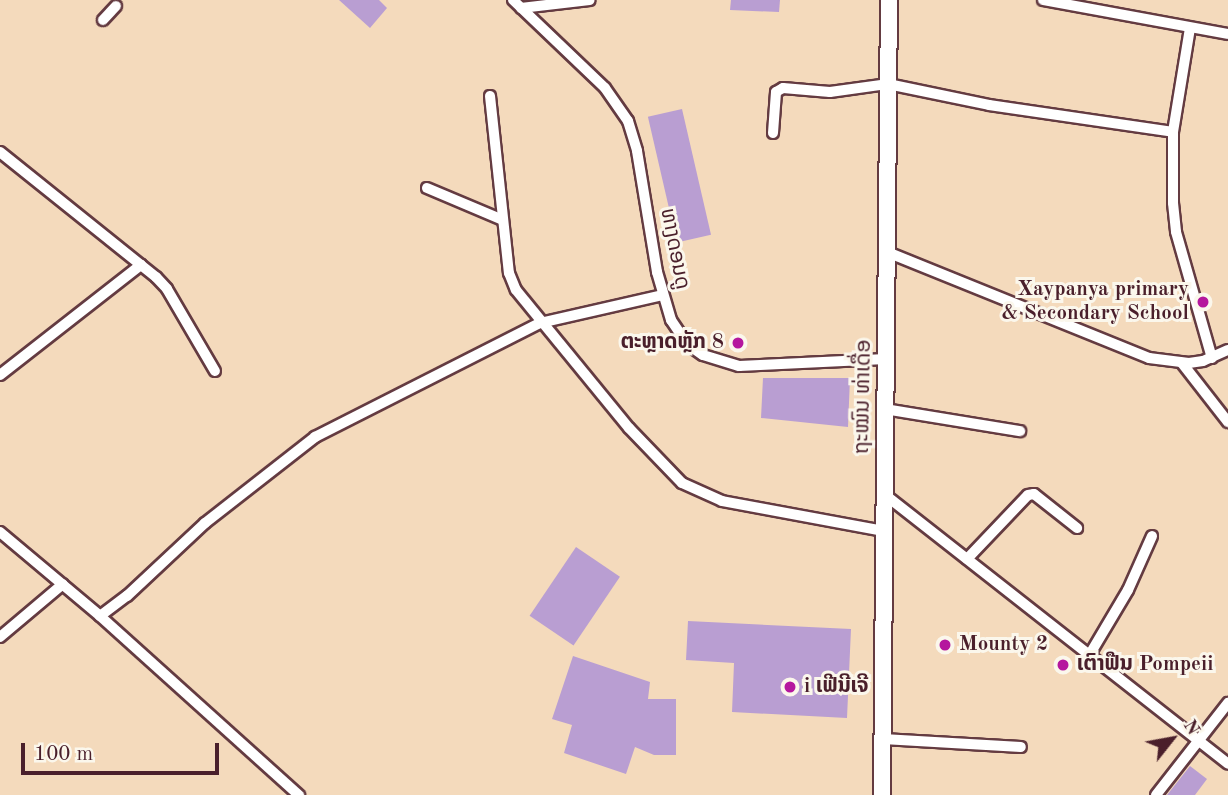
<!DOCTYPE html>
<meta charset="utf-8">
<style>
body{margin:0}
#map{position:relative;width:1228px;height:795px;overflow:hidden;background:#f4dabc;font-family:"Old Standard TT","Noto Sans Lao",serif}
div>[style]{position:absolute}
.building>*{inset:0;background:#b99ed2;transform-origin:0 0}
.roads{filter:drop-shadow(2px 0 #643b41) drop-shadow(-2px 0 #643b41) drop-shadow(0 2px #643b41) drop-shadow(0 -2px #643b41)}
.street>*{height:10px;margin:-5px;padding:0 5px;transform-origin:5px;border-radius:5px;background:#fff}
.primary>*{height:16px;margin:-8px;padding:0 8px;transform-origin:8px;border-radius:8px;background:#fff}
.dots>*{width:19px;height:19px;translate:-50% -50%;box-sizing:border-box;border:4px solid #fbf7ec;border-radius:50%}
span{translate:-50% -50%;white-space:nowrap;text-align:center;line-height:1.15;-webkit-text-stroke:6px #fbf7ec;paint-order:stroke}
.street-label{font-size:21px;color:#4a1f2b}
.poi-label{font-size:21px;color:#4a1f2b;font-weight:700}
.right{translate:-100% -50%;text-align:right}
.left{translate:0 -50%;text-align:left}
.north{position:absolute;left:1137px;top:704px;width:70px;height:70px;-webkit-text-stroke:5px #fbf7ec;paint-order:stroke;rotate:59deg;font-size:19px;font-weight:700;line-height:28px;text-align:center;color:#4a1f2b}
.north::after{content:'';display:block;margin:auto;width:24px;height:32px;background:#4a1f2b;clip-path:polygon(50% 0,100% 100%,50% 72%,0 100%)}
.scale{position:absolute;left:21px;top:743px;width:198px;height:32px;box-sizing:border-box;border:4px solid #4a1f2b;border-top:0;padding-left:9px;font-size:21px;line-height:24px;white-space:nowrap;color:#4a1f2b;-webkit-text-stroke:5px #fbf7ec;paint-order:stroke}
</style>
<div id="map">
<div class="building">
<i style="clip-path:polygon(339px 0,379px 0,387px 8px,370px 28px)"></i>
<i style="clip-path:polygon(731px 0,780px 0,779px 12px,730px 10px)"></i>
<i style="left:682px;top:109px;width:129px;height:35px;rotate:77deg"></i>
<i style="clip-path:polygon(763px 378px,850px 378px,848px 427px,761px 418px)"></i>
<i style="left:576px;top:547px;width:53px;height:83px;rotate:34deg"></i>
<i style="clip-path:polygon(688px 621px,851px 629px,847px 718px,732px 712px,734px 663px,686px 660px)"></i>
<i style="clip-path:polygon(573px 656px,650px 682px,648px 699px,676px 699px,676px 755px,654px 755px,635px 747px,626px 774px,564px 753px,572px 725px,552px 719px)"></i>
<i style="clip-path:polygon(1190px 766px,1207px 779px,1195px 795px,1167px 795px)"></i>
</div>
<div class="roads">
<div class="street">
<i style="left:513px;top:0;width:127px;rotate:43.7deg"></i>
<i style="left:605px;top:88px;width:40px;rotate:55.1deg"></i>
<i style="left:628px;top:121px;width:31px;rotate:73deg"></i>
<i style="left:637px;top:151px;width:123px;rotate:80.6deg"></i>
<i style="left:657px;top:272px;width:50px;rotate:73.7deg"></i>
<i style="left:671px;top:320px;width:29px;rotate:56deg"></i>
<i style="left:687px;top:344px;width:19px;rotate:35deg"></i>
<i style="left:703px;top:355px;width:38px;rotate:17deg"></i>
<i style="left:739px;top:366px;width:147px;rotate:-2.7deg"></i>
<i style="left:1043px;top:0;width:188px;rotate:10.4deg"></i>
<i style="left:521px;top:8px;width:69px;rotate:-6.6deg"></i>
<i style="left:103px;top:20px;width:19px;rotate:-47deg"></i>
<i style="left:1190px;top:28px;width:105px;rotate:99.3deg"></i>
<i style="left:1173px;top:132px;width:71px;rotate:90deg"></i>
<i style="left:1173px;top:203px;width:29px;rotate:84deg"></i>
<i style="left:1176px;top:232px;width:131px;rotate:74.1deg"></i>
<i style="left:490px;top:96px;width:178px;rotate:83.9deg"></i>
<i style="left:509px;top:273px;width:18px;rotate:68deg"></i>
<i style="left:516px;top:290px;width:178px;rotate:50.7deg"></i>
<i style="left:629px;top:428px;width:76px;rotate:46.1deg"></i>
<i style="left:682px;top:483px;width:44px;rotate:24.2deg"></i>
<i style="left:722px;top:501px;width:165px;rotate:10.5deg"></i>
<i style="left:773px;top:133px;width:41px;rotate:-85.8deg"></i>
<i style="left:776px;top:92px;width:8px;rotate:-30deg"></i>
<i style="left:783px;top:88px;width:47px;rotate:4.9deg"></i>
<i style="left:830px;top:92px;width:59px;rotate:-7.9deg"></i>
<i style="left:888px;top:84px;width:103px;rotate:11.7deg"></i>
<i style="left:989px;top:105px;width:186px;rotate:8.3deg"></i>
<i style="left:0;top:152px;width:200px;rotate:38.7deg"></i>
<i style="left:156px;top:277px;width:16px;rotate:47deg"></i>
<i style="left:167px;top:289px;width:95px;rotate:59.7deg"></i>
<i style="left:427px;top:188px;width:82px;rotate:22.8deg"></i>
<i style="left:887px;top:252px;width:283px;rotate:22deg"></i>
<i style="left:1149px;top:358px;width:40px;rotate:7.1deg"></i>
<i style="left:1189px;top:363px;width:14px;rotate:-8deg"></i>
<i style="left:1203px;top:361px;width:27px;rotate:-24deg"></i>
<i style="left:1182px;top:363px;width:75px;rotate:52.1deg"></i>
<i style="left:0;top:375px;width:179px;rotate:-38deg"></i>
<i style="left:885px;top:409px;width:137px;rotate:9.3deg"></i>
<i style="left:884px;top:494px;width:437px;rotate:38.1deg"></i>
<i style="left:0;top:532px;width:131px;rotate:40deg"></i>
<i style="left:100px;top:616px;width:34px;rotate:-37deg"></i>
<i style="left:127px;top:596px;width:107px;rotate:-43.1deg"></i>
<i style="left:205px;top:523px;width:140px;rotate:-38deg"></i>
<i style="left:315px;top:437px;width:252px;rotate:-26.9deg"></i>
<i style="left:540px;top:323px;width:126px;rotate:-12.8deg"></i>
<i style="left:967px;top:559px;width:88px;rotate:-46.4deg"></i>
<i style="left:1028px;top:495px;width:6px;rotate:-9deg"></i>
<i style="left:1034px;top:494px;width:55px;rotate:38.3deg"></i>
<i style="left:100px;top:616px;width:268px;rotate:42deg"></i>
<i style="left:0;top:637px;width:82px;rotate:-40.1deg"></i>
<i style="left:1090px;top:654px;width:74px;rotate:-59.3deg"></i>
<i style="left:1128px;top:590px;width:59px;rotate:-66deg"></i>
<i style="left:883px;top:739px;width:138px;rotate:3.3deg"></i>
<i style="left:1156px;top:795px;width:117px;rotate:-52deg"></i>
</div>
<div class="primary">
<i style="left:882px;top:795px;width:795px;rotate:-89.5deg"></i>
</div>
</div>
<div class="dots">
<i style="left:1203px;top:302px;background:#b5179e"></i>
<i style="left:738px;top:343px;background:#b5179e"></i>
<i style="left:945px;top:645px;background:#b5179e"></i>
<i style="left:1063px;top:665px;background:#b5179e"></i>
<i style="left:790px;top:687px;background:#b5179e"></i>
</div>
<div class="street-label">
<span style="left:674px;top:249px;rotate:79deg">ທາງດອນດູ</span>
<span style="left:864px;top:397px;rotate:-89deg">ຖະໝົນ ທ່າເດື່ອ</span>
</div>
<div class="poi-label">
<span class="right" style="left:1189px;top:302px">Xaypanya primary<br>&amp; Secondary School</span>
<span class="right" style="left:724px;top:343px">ຕະຫຼາດຫຼັກ 8</span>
<span class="left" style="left:959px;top:645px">Mounty 2</span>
<span class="left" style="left:1077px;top:665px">ເຕົາຟືນ Pompeii</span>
<span class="left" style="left:804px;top:687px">i ເຟີນີເຈີ</span>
</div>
<div class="north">N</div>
<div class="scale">100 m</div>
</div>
